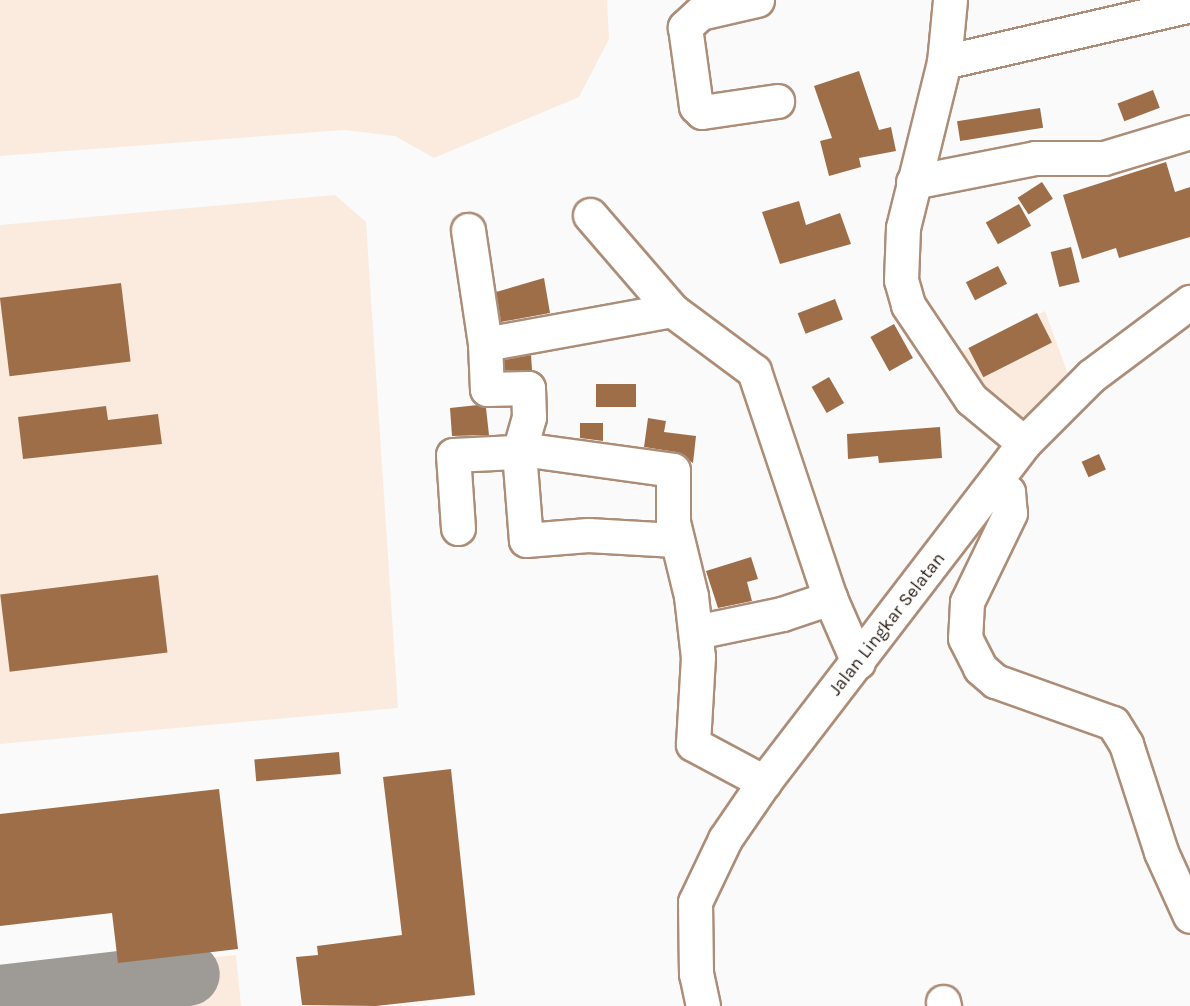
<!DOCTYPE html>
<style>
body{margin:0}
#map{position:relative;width:1190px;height:1006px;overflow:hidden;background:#fafafa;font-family:Karla,sans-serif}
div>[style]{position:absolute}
.built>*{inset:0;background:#fbebdf}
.taxiway>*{height:63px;margin:-31.5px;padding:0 31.5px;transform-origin:31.5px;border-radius:31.5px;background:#9e9a96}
.building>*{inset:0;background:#9e6e49;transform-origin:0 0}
.roads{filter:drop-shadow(2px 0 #ac8d77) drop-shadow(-2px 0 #ac8d77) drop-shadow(0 2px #ac8d77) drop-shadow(0 -2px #ac8d77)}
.minor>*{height:33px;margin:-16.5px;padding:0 16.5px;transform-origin:16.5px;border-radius:16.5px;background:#fff}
.major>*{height:33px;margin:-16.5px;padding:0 16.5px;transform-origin:16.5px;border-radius:16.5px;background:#fff}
span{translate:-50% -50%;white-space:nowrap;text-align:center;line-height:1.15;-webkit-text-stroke:4.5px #fff;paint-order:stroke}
.street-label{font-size:18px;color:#251910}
</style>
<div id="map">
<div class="built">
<i style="clip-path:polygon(0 0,607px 0,609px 39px,579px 97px,434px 158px,395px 136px,344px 130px,0 156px)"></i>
<i style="clip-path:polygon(335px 195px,366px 222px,398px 708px,0 744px,0 225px)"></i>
<i style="clip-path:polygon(1045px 311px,1068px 374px,1009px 434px,960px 353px)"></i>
<i style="clip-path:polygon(236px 955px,241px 1006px,0 1006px,0 978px)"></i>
</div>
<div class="taxiway">
<i style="left:0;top:996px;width:189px;rotate:-6.7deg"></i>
</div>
<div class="building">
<i style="clip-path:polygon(859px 71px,879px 130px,891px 127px,896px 151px,859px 158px,861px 167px,829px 176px,820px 141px,832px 138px,814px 86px)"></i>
<i style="left:1153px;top:90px;width:19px;height:38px;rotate:69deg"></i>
<i style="left:1040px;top:108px;width:20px;height:84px;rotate:81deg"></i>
<i style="clip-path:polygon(1166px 162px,1175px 192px,1190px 187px,1190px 237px,1119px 258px,1116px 248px,1082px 259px,1063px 195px)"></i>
<i style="left:1042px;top:182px;width:20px;height:29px;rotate:57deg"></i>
<i style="clip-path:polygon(799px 201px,806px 225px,840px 213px,851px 244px,780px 264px,762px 212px)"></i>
<i style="left:1019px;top:204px;width:25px;height:38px;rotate:61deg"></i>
<i style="left:1071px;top:247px;width:36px;height:21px;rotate:76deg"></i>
<i style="left:998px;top:266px;width:20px;height:36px;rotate:63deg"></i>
<i style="clip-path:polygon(544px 278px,550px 313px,501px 322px,496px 292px)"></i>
<i style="left:121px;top:283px;width:79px;height:122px;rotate:83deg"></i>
<i style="left:835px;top:299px;width:22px;height:40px;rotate:69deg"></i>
<i style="left:1037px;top:313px;width:33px;height:77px;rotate:63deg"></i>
<i style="left:894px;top:324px;width:39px;height:27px;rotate:61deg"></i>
<i style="clip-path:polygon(531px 355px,532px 370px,505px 370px,504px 360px)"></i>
<i style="left:829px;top:377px;width:30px;height:20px;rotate:60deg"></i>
<i style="left:596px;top:384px;width:40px;height:23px"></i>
<i style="clip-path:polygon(478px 405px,486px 408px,489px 435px,452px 436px,450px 408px)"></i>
<i style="clip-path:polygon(106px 406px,108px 420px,158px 414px,162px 444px,23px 459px,18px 417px)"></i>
<i style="clip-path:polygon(648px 418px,666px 421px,664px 432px,696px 436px,693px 463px,676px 452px,644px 447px)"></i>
<i style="clip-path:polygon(580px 423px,603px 423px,603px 441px,580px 438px)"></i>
<i style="clip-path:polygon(940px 427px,942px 458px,879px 463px,878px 456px,848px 459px,847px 434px)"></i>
<i style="left:1099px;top:454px;width:17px;height:19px;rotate:66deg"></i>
<i style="clip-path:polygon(751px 557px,758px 579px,747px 582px,752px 601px,718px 608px,706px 571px)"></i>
<i style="left:158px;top:575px;width:78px;height:159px;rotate:83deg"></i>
<i style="left:339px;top:752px;width:22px;height:85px;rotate:85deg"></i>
<i style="clip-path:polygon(451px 769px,475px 995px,376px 1006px,302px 1005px,296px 957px,318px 955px,317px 946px,402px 935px,383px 777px)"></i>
<i style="clip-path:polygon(219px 789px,238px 949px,118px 963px,112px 913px,0 926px,0 814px)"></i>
</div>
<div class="roads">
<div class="minor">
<i style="left:757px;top:0;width:58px;rotate:167.2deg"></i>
<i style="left:700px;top:13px;width:21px;rotate:137deg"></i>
<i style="left:685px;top:27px;width:80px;rotate:82.1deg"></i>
<i style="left:696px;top:106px;width:8px;rotate:45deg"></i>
<i style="left:702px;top:112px;width:76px;rotate:-8.3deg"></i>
<i style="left:950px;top:0;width:62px;rotate:95.5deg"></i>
<i style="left:944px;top:62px;width:171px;rotate:103.9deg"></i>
<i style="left:903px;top:228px;width:52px;rotate:92.2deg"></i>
<i style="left:901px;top:280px;width:26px;rotate:74deg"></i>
<i style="left:908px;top:305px;width:113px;rotate:56.2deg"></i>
<i style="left:971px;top:399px;width:69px;rotate:39.7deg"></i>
<i style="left:944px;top:62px;width:253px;rotate:-13deg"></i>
<i style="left:913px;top:182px;width:124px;rotate:-11.1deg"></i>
<i style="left:1035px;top:158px;width:69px"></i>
<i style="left:1104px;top:158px;width:90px;rotate:-16.8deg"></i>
<i style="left:590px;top:215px;width:125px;rotate:49.2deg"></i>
<i style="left:672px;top:310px;width:102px;rotate:36.6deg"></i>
<i style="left:754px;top:371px;width:239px;rotate:71.5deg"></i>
<i style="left:468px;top:230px;width:115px;rotate:81.5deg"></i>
<i style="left:672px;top:310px;width:190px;rotate:169.7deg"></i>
<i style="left:485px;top:344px;width:45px;rotate:87.5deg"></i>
<i style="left:487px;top:389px;width:41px;rotate:-1.4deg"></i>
<i style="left:528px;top:388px;width:29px;rotate:88deg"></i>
<i style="left:529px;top:417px;width:36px;rotate:106deg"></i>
<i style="left:519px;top:452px;width:88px;rotate:85.5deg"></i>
<i style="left:526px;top:540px;width:62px;rotate:-4.6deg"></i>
<i style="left:588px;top:535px;width:87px;rotate:3.3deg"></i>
<i style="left:995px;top:483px;width:16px;rotate:35deg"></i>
<i style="left:1008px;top:492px;width:21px;rotate:85deg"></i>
<i style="left:1010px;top:513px;width:99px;rotate:115.8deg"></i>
<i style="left:967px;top:602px;width:36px;rotate:93deg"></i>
<i style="left:965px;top:638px;width:34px;rotate:63deg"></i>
<i style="left:980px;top:668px;width:20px;rotate:41deg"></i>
<i style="left:995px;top:681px;width:125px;rotate:19.6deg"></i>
<i style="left:1113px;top:723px;width:25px;rotate:58deg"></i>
<i style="left:1126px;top:744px;width:114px;rotate:72deg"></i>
<i style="left:1161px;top:852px;width:70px;rotate:65.6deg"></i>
<i style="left:458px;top:528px;width:73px;rotate:-93.9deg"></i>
<i style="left:453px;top:455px;width:83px;rotate:-2.8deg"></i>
<i style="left:536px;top:451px;width:138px;rotate:7.9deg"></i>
<i style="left:673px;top:470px;width:52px;rotate:90deg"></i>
<i style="left:673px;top:522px;width:76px;rotate:76.3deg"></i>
<i style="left:691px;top:596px;width:61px;rotate:83.5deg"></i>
<i style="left:698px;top:657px;width:87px;rotate:93.3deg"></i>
<i style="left:693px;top:744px;width:81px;rotate:28.2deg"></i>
<i style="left:696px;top:632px;width:88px;rotate:-11.8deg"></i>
<i style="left:782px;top:614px;width:51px;rotate:-18.4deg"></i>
<i style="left:830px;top:598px;width:70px;rotate:66.4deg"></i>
<i style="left:943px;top:1002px;width:4px;rotate:76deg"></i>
</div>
<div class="major">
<i style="left:703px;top:1006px;width:33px;rotate:-102deg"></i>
<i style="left:696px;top:974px;width:72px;rotate:-90.8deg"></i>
<i style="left:695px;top:902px;width:70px;rotate:-64.5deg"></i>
<i style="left:725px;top:839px;width:69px;rotate:-55.6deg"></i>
<i style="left:764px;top:782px;width:427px;rotate:-52.5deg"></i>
<i style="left:1024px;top:443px;width:95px;rotate:-45deg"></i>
<i style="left:1091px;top:376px;width:124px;rotate:-36.8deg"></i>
</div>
</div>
<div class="street-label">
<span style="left:887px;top:624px;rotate:-52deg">Jalan Lingkar Selatan</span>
</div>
</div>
